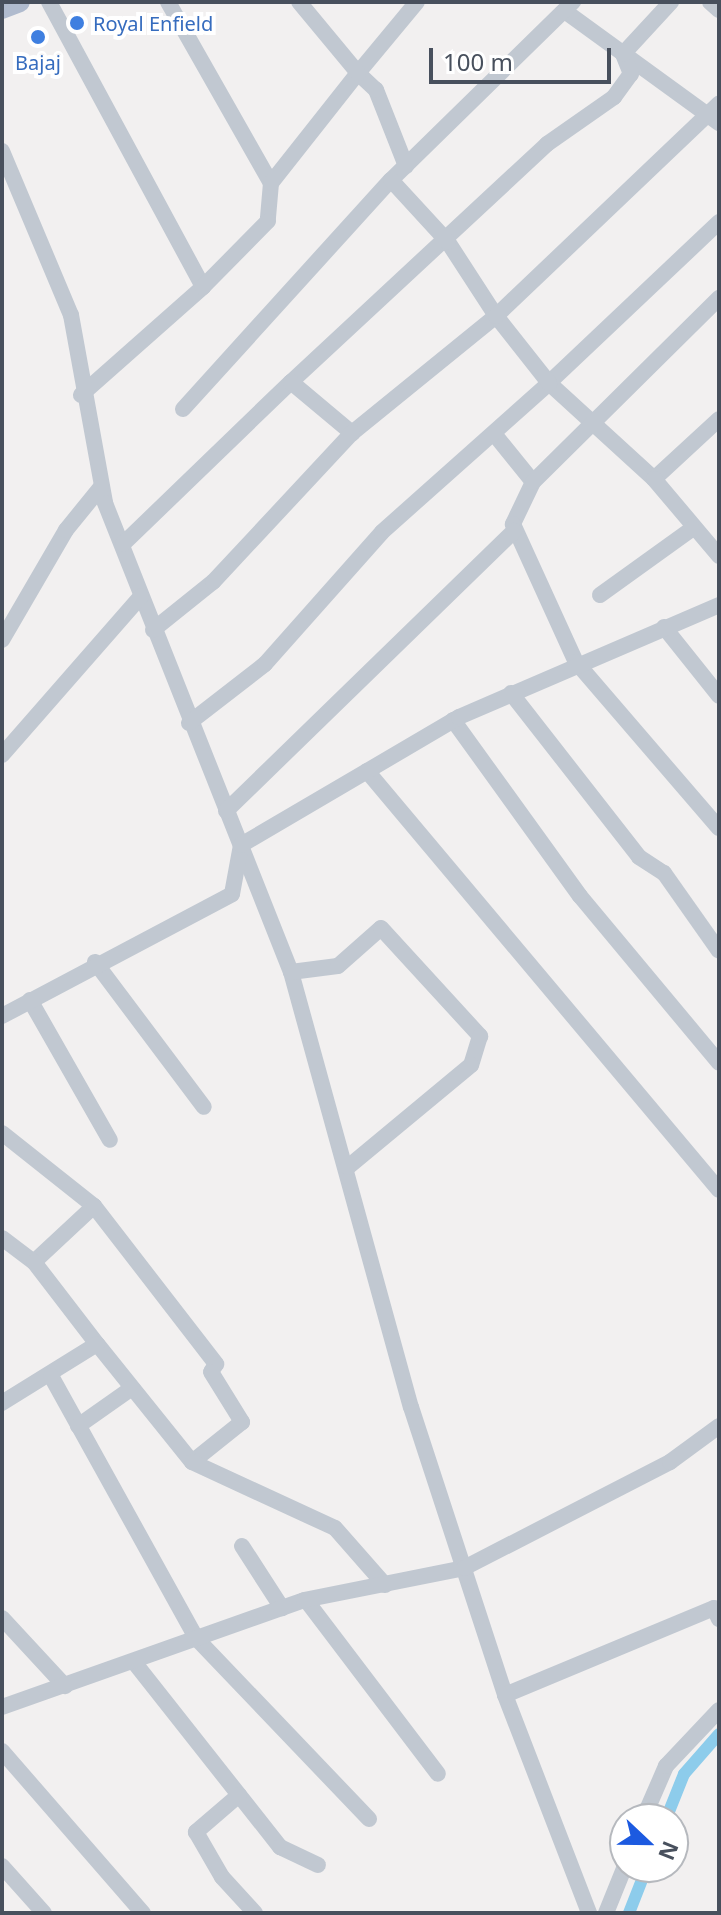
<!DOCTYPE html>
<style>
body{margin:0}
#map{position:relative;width:721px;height:1915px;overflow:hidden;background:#f2f0f0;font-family:"Noto Sans",sans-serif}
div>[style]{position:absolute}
.canal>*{height:12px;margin:-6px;padding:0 6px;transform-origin:6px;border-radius:6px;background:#8dcceb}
.minor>*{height:16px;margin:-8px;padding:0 8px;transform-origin:8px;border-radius:8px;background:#c1c8d1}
.major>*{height:20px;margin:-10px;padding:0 10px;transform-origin:10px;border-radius:10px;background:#b0bbce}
.dots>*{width:22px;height:22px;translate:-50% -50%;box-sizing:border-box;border:4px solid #fff;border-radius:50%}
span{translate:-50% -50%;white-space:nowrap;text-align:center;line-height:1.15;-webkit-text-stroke:8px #fff;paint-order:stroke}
.shop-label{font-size:20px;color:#366cbe}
.left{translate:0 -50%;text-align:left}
.frame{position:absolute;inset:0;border:4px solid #48505d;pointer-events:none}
.north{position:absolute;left:609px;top:1803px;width:80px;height:80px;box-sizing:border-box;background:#fff;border:2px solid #b6b9be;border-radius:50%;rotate:112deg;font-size:22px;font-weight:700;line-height:32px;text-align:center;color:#48505d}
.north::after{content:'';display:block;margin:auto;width:28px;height:36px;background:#1c5ae0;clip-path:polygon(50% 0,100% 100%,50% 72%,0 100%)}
.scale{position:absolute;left:429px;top:48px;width:182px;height:36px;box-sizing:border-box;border:4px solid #48505d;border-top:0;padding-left:10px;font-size:24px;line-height:28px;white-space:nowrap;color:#48505d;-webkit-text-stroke:6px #fff;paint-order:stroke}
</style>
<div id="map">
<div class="canal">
<i style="left:666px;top:1819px;width:48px;rotate:-68.2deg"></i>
<i style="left:684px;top:1774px;width:53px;rotate:-48.8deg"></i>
<i style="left:629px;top:1913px;width:49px;rotate:-68.6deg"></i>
</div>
<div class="minor">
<i style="left:49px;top:2px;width:324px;rotate:61.6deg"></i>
<i style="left:203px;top:287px;width:163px;rotate:138.5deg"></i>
<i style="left:168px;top:2px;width:208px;rotate:60.4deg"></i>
<i style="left:271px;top:183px;width:38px;rotate:95deg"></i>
<i style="left:268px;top:221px;width:93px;rotate:134.6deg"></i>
<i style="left:710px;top:2px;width:12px;rotate:42deg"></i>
<i style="left:566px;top:12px;width:189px;rotate:36deg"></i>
<i style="left:2px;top:151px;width:178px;rotate:67.2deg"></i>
<i style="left:71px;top:315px;width:191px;rotate:79.7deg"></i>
<i style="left:105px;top:503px;width:505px;rotate:68.37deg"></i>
<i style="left:291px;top:972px;width:451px;rotate:74.6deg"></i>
<i style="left:411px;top:1407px;width:303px;rotate:71.9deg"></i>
<i style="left:505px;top:1695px;width:234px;rotate:68.9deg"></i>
<i style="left:406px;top:166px;width:82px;rotate:-111.5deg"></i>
<i style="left:376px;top:90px;width:25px;rotate:-137deg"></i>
<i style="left:358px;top:73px;width:92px;rotate:-50.3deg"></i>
<i style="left:271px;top:183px;width:140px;rotate:-51.7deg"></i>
<i style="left:358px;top:73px;width:92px;rotate:-129.7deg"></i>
<i style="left:719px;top:222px;width:234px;rotate:136.6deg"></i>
<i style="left:549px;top:383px;width:142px;rotate:42.4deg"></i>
<i style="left:654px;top:479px;width:88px;rotate:-42.7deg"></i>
<i style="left:291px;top:382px;width:350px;rotate:-42.9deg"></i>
<i style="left:547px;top:144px;width:82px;rotate:-35deg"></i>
<i style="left:614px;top:97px;width:29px;rotate:-54deg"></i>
<i style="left:631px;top:74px;width:22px;rotate:-112deg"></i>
<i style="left:623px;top:54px;width:71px;rotate:-47.3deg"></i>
<i style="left:183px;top:409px;width:309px;rotate:-47.8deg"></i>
<i style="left:391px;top:180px;width:255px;rotate:-44.4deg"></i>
<i style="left:495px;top:435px;width:60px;rotate:51deg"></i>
<i style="left:533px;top:482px;width:47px;rotate:115.5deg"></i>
<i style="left:513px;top:524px;width:152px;rotate:65.5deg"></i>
<i style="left:576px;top:662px;width:219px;rotate:49.3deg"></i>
<i style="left:654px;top:479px;width:101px;rotate:49.8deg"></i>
<i style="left:533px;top:482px;width:262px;rotate:-44.7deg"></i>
<i style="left:123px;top:544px;width:233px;rotate:-44deg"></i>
<i style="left:291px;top:382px;width:80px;rotate:39.9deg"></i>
<i style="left:352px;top:433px;width:186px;rotate:-39.1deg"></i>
<i style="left:496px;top:316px;width:88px;rotate:-123deg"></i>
<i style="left:448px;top:242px;width:84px;rotate:-132.6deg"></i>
<i style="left:600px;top:595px;width:113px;rotate:-35.7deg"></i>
<i style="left:664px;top:627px;width:88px;rotate:51.4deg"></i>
<i style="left:153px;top:630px;width:77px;rotate:-38.7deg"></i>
<i style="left:213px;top:582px;width:204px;rotate:-47deg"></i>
<i style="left:2px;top:640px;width:127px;rotate:-59.8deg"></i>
<i style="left:66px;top:530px;width:55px;rotate:-50.9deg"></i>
<i style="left:511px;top:693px;width:208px;rotate:52deg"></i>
<i style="left:639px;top:857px;width:30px;rotate:33deg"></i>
<i style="left:664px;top:873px;width:95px;rotate:54.8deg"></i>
<i style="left:453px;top:720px;width:217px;rotate:54.2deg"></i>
<i style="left:580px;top:896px;width:217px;rotate:50.2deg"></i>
<i style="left:189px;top:723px;width:96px;rotate:-37.8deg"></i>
<i style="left:265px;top:664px;width:176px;rotate:-48.4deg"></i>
<i style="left:382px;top:532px;width:224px;rotate:-41.7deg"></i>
<i style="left:549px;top:383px;width:85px;rotate:-128.3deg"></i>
<i style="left:496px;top:316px;width:308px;rotate:-43.6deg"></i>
<i style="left:2px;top:755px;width:211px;rotate:-48.8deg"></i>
<i style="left:367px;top:771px;width:547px;rotate:49.97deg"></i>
<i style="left:226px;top:811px;width:402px;rotate:-44.2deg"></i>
<i style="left:95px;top:962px;width:181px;rotate:53.1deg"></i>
<i style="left:291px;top:972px;width:47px;rotate:-7.3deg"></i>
<i style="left:338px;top:966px;width:57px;rotate:-41.5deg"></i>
<i style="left:381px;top:928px;width:147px;rotate:47.5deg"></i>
<i style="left:480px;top:1036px;width:30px;rotate:107deg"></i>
<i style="left:471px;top:1065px;width:160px;rotate:140.3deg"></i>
<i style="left:30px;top:1000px;width:161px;rotate:60.3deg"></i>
<i style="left:2px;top:1016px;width:260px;rotate:-27.9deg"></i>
<i style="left:232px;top:894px;width:50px;rotate:-79.6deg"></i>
<i style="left:241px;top:845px;width:253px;rotate:-30.4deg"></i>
<i style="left:459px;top:717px;width:283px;rotate:-23.3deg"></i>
<i style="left:2px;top:1133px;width:117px;rotate:38.4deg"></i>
<i style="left:94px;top:1206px;width:82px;rotate:137deg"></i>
<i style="left:94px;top:1206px;width:200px;rotate:52.3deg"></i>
<i style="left:216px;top:1364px;width:9px;rotate:122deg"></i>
<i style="left:211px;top:1372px;width:59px;rotate:58.2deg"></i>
<i style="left:242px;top:1422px;width:64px;rotate:141.3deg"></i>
<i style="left:192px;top:1462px;width:151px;rotate:-128.8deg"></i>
<i style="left:2px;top:1238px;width:40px;rotate:37deg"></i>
<i style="left:34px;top:1262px;width:103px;rotate:52.5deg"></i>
<i style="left:97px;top:1344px;width:112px;rotate:148.2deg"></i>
<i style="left:51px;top:1376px;width:301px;rotate:61deg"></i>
<i style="left:197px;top:1639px;width:249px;rotate:46.3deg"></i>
<i style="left:78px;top:1426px;width:66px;rotate:-35.1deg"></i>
<i style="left:192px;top:1462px;width:157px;rotate:24.8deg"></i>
<i style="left:335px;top:1528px;width:76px;rotate:48.7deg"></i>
<i style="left:242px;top:1546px;width:74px;rotate:57.2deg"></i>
<i style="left:309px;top:1604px;width:213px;rotate:52.8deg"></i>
<i style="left:2px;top:1618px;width:93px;rotate:47.2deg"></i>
<i style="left:134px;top:1662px;width:236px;rotate:51.7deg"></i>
<i style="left:280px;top:1847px;width:42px;rotate:25.3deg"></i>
<i style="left:505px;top:1695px;width:226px;rotate:-22.6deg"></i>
<i style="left:714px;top:1608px;width:12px;rotate:66deg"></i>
<i style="left:2px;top:1707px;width:320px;rotate:-19.5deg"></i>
<i style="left:304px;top:1600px;width:163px;rotate:-11.3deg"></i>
<i style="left:464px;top:1568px;width:232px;rotate:-27.2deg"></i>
<i style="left:670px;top:1462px;width:61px;rotate:-36.3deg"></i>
<i style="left:2px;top:1751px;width:215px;rotate:49deg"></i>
<i style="left:239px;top:1795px;width:57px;rotate:139.3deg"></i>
<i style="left:196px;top:1832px;width:52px;rotate:60deg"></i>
<i style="left:222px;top:1877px;width:49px;rotate:47.5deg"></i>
<i style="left:643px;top:1819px;width:58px;rotate:-66.5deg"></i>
<i style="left:666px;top:1766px;width:77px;rotate:-46.6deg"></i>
<i style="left:2px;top:1866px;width:63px;rotate:48.2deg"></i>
<i style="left:606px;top:1913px;width:51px;rotate:-68deg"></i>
</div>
<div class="major">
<i style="left:2px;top:9px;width:19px;rotate:-21deg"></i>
</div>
<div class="dots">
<i style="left:77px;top:23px;background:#3f7fe0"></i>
<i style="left:38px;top:37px;background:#3f7fe0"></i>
</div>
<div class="shop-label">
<span class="left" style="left:93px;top:23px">Royal Enfield</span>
<span style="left:38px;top:62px">Bajaj</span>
</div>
<div class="frame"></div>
<div class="north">N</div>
<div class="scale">100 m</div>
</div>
